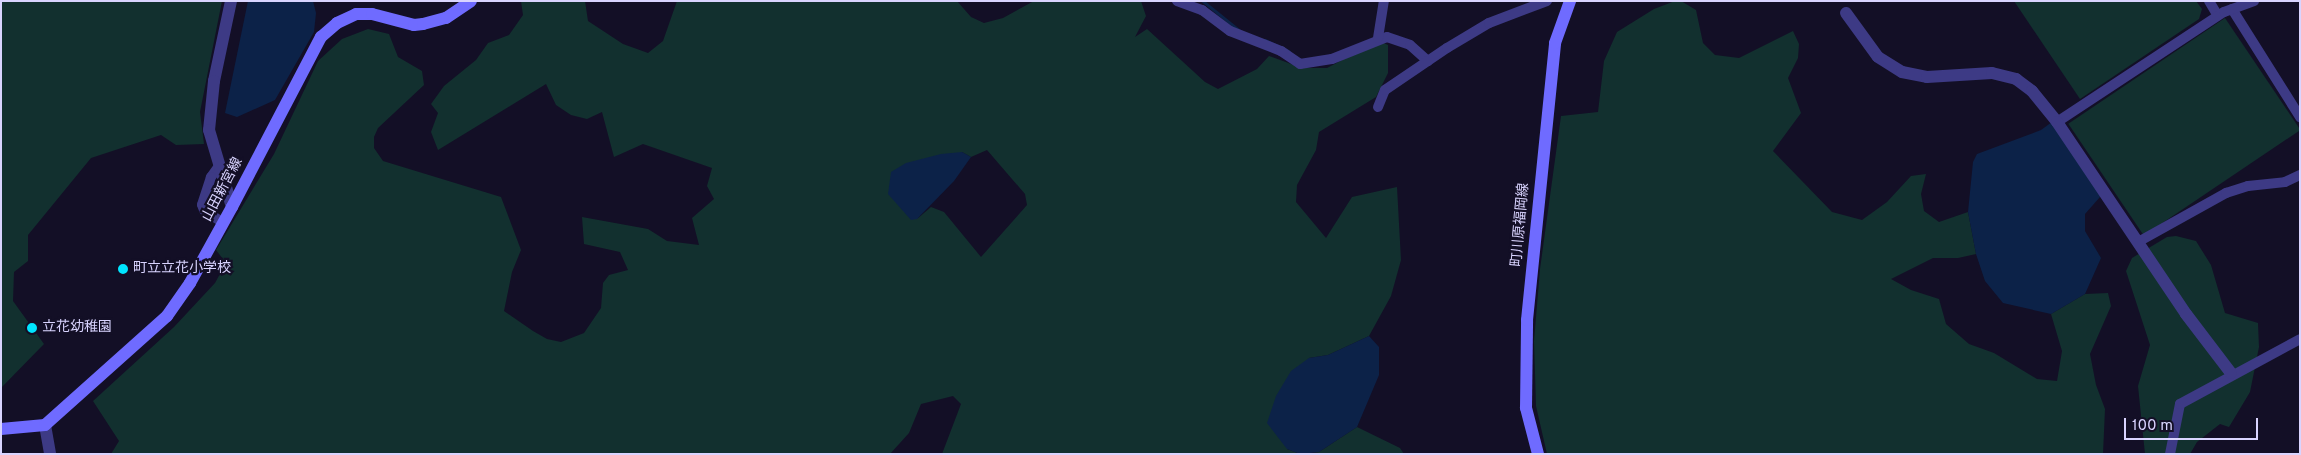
<!DOCTYPE html>
<meta charset="utf-8">
<style>
body{margin:0}
#map{position:relative;width:2301px;height:455px;overflow:hidden;background:#130f26;font-family:Overpass,"Noto Sans JP",sans-serif}
div>[style]{position:absolute}
.green>*{inset:0;background:#12302f;transform-origin:0 0}
.water>*{inset:0;background:#0c2248}
.stream>*{height:2.5px;margin:-1.25px;padding:0 1.25px;transform-origin:1.25px;border-radius:1.25px;background:#0c2248}
.minor>*{height:10px;margin:-5px;padding:0 5px;transform-origin:5px;border-radius:5px;background:#3d3a85}
.tertiary>*{height:12px;margin:-6px;padding:0 6px;transform-origin:6px;border-radius:6px;background:#3d3a85}
.secondary>*{height:12px;margin:-6px;padding:0 6px;transform-origin:6px;border-radius:6px;background:#6f6bff}
.dots>*{width:14px;height:14px;translate:-50% -50%;box-sizing:border-box;border:2px solid #130f26;border-radius:50%}
span{translate:-50% -50%;white-space:nowrap;text-align:center;line-height:1.15;-webkit-text-stroke:4.5px #130f26;paint-order:stroke}
.street-label{font-size:14px;color:#d9d4ff}
.poi-label{font-size:14px;color:#d9d4ff}
.left{translate:0 -50%;text-align:left}
.frame{position:absolute;inset:0;border:2px solid #d9d4ff;pointer-events:none}
.scale{position:absolute;left:2124px;top:418px;width:134px;height:22px;box-sizing:border-box;border:2px solid #d9d4ff;border-top:0;padding-left:6px;font-size:15px;line-height:18px;white-space:nowrap;color:#d9d4ff;-webkit-text-stroke:4px #130f26;paint-order:stroke}
</style>
<div id="map">
<div class="green">
<i style="clip-path:polygon(1px 1px,222px 1px,200px 112px,204px 144px,176px 145px,161px 135px,91px 158px,28px 235px,28px 261px,14px 272px,13px 301px,44px 344px,1px 388px)"></i>
<i style="clip-path:polygon(evenodd,521px 1px,585px 1px,588px 21px,623px 44px,648px 53px,663px 41px,677px 1px,957px 1px,971px 17px,984px 23px,1003px 18px,1034px 1px,1141px 1px,1146px 16px,1135px 37px,1147px 29px,1205px 82px,1218px 89px,1257px 69px,1269px 56px,1302px 68px,1327px 68px,1379px 41px,1388px 45px,1388px 73px,1376px 97px,1319px 132px,1316px 150px,1297px 185px,1296px 202px,1326px 238px,1352px 197px,1397px 187px,1401px 260px,1391px 296px,1369px 336px,1328px 355px,1309px 358px,1287px 449px,1300px 454px,942px 454px,961px 404px,953px 396px,921px 404px,909px 433px,890px 454px,111px 454px,119px 441px,93px 401px,174px 327px,215px 283px,226px 263px,216px 250px,274px 154px,318px 61px,342px 39px,368px 29px,389px 34px,398px 57px,422px 71px,424px 85px,378px 128px,374px 137px,374px 148px,383px 161px,501px 197px,521px 250px,512px 272px,504px 311px,533px 331px,547px 339px,561px 342px,584px 333px,601px 308px,603px 283px,609px 275px,628px 270px,620px 252px,584px 244px,582px 217px,648px 229px,667px 241px,699px 245px,692px 218px,714px 199px,707px 186px,712px 168px,643px 144px,614px 157px,602px 112px,587px 119px,571px 115px,556px 105px,546px 84px,438px 150px,431px 132px,438px 113px,431px 104px,444px 86px,476px 60px,488px 43px,509px 35px,523px 15px,521px 1px,987px 150px,1025px 194px,1027px 205px,981px 257px,944px 212px,931px 207px,917px 219px,962px 152px,971px 157px,987px 150px)"></i>
<i style="clip-path:polygon(1675px 1px,1681px 1px,1696px 10px,1703px 43px,1715px 55px,1739px 58px,1793px 31px,1799px 44px,1798px 58px,1788px 78px,1801px 113px,1773px 151px,1832px 212px,1862px 220px,1887px 202px,1911px 176px,1926px 174px,1921px 194px,1924px 211px,1939px 222px,1968px 212px,1976px 254px,1958px 258px,1933px 258px,1891px 279px,1911px 290px,1939px 299px,1946px 324px,1969px 344px,1994px 353px,2037px 379px,2057px 381px,2062px 351px,2051px 314px,2085px 294px,2108px 293px,2111px 306px,2090px 354px,2096px 385px,2105px 409px,2103px 454px,1547px 454px,1536px 406px,1534px 341px,1540px 269px,1561px 116px,1598px 112px,1604px 61px,1617px 32px,1654px 9px)"></i>
<i style="clip-path:polygon(2014px 1px,2196px 1px,2202px 9px,2199px 19px,2080px 99px)"></i>
<i style="left:2225px;top:18px;width:135px;height:189px;rotate:56deg"></i>
<i style="clip-path:polygon(2176px 236px,2196px 241px,2211px 265px,2225px 313px,2258px 323px,2259px 347px,2250px 392px,2229px 427px,2220px 424px,2197px 442px,2190px 454px,2145px 454px,2138px 386px,2150px 345px,2126px 271px,2132px 258px,2167px 237px)"></i>
<i style="clip-path:polygon(1357px 427px,1400px 448px,1404px 454px,1306px 454px,1319px 452px)"></i>
</div>
<div class="water">
<i style="clip-path:polygon(248px 1px,313px 1px,316px 13px,314px 32px,275px 100px,237px 117px,225px 113px)"></i>
<i style="clip-path:polygon(2052px 122px,2105px 197px,2100px 197px,2085px 214px,2085px 231px,2101px 258px,2085px 294px,2051px 314px,2003px 303px,1985px 281px,1976px 254px,1968px 212px,1973px 162px,1977px 154px,2041px 130px)"></i>
<i style="clip-path:polygon(962px 152px,971px 157px,954px 181px,917px 219px,911px 220px,888px 194px,891px 172px,906px 163px,941px 154px)"></i>
<i style="clip-path:polygon(1369px 336px,1379px 347px,1379px 375px,1357px 427px,1319px 452px,1300px 454px,1287px 449px,1267px 423px,1276px 396px,1291px 371px,1309px 358px,1328px 355px)"></i>
</div>
<div class="stream">
<i style="left:1203px;top:1px;width:46px;rotate:38.9deg"></i>
<i style="left:1265px;top:40px;width:26px;rotate:25deg"></i>
</div>
<div class="minor">
<i style="left:1177px;top:1px;width:27px;rotate:20deg"></i>
<i style="left:1202px;top:10px;width:35px;rotate:37deg"></i>
<i style="left:1230px;top:31px;width:55px;rotate:21.4deg"></i>
<i style="left:1281px;top:51px;width:23px;rotate:34deg"></i>
<i style="left:1300px;top:64px;width:32px;rotate:-9deg"></i>
<i style="left:1332px;top:59px;width:59px;rotate:-21.8deg"></i>
<i style="left:1387px;top:37px;width:24px;rotate:19deg"></i>
<i style="left:1410px;top:45px;width:24px;rotate:42deg"></i>
<i style="left:2209px;top:1px;width:17px;rotate:59deg"></i>
<i style="left:2232px;top:9px;width:128px;rotate:57.8deg"></i>
<i style="left:1378px;top:38px;width:37px;rotate:-81deg"></i>
<i style="left:1378px;top:107px;width:18px;rotate:-68deg"></i>
<i style="left:1385px;top:90px;width:75px;rotate:-34.1deg"></i>
<i style="left:1447px;top:48px;width:49px;rotate:-30.8deg"></i>
<i style="left:1489px;top:23px;width:62px;rotate:-20.8deg"></i>
<i style="left:2057px;top:122px;width:200px;rotate:-33.4deg"></i>
<i style="left:2224px;top:12px;width:32px;rotate:-20deg"></i>
<i style="left:219px;top:166px;width:14px;rotate:126deg"></i>
<i style="left:211px;top:177px;width:29px;rotate:108deg"></i>
<i style="left:202px;top:205px;width:5px;rotate:68deg"></i>
<i style="left:204px;top:210px;width:23px;rotate:34deg"></i>
<i style="left:2138px;top:242px;width:101px;rotate:-29.1deg"></i>
<i style="left:2226px;top:193px;width:23px;rotate:-18deg"></i>
<i style="left:2248px;top:186px;width:37px;rotate:-6deg"></i>
<i style="left:2285px;top:182px;width:17px;rotate:-25deg"></i>
<i style="left:2170px;top:454px;width:51px;rotate:-78.7deg"></i>
<i style="left:2180px;top:404px;width:136px;rotate:-28.4deg"></i>
</div>
<div class="tertiary">
<i style="left:231px;top:1px;width:82px;rotate:102deg"></i>
<i style="left:214px;top:81px;width:49px;rotate:95.8deg"></i>
<i style="left:209px;top:130px;width:80px;rotate:73.4deg"></i>
<i style="left:1846px;top:13px;width:54px;rotate:54deg"></i>
<i style="left:1878px;top:57px;width:28px;rotate:32deg"></i>
<i style="left:1902px;top:72px;width:25px;rotate:11deg"></i>
<i style="left:1927px;top:77px;width:65px;rotate:-3.5deg"></i>
<i style="left:1992px;top:73px;width:25px;rotate:14deg"></i>
<i style="left:2016px;top:79px;width:20px;rotate:37deg"></i>
<i style="left:2032px;top:91px;width:40px;rotate:51deg"></i>
<i style="left:2057px;top:122px;width:231px;rotate:56.1deg"></i>
<i style="left:2186px;top:314px;width:74px;rotate:52.7deg"></i>
<i style="left:45px;top:425px;width:29px;rotate:80deg"></i>
</div>
<div class="secondary">
<i style="left:1px;top:429px;width:44px;rotate:-5.2deg"></i>
<i style="left:45px;top:425px;width:164px;rotate:-41.8deg"></i>
<i style="left:167px;top:316px;width:40px;rotate:-55.1deg"></i>
<i style="left:190px;top:283px;width:87px;rotate:-61.1deg"></i>
<i style="left:232px;top:207px;width:192px;rotate:-62.4deg"></i>
<i style="left:321px;top:37px;width:21px;rotate:-41deg"></i>
<i style="left:337px;top:23px;width:21px;rotate:-25deg"></i>
<i style="left:356px;top:14px;width:16px"></i>
<i style="left:372px;top:14px;width:43px;rotate:14.7deg"></i>
<i style="left:414px;top:25px;width:9px;rotate:-6deg"></i>
<i style="left:423px;top:24px;width:24px;rotate:-15deg"></i>
<i style="left:446px;top:18px;width:30px;rotate:-34deg"></i>
<i style="left:1538px;top:454px;width:48px;rotate:-104.6deg"></i>
<i style="left:1526px;top:408px;width:88px;rotate:-89.3deg"></i>
<i style="left:1527px;top:320px;width:278px;rotate:-84.2deg"></i>
<i style="left:1555px;top:43px;width:45px;rotate:-70.3deg"></i>
</div>
<div class="dots">
<i style="left:123px;top:269px;background:#00e5ff"></i>
<i style="left:32px;top:328px;background:#00e5ff"></i>
</div>
<div class="street-label">
<span style="left:223px;top:190px;rotate:-62deg">山田新宮線</span>
<span style="left:1521px;top:225px;rotate:-85deg">町川原福岡線</span>
</div>
<div class="poi-label">
<span class="left" style="left:133px;top:269px">町立立花小学校</span>
<span class="left" style="left:42px;top:328px">立花幼稚園</span>
</div>
<div class="frame"></div>
<div class="scale">100 m</div>
</div>
